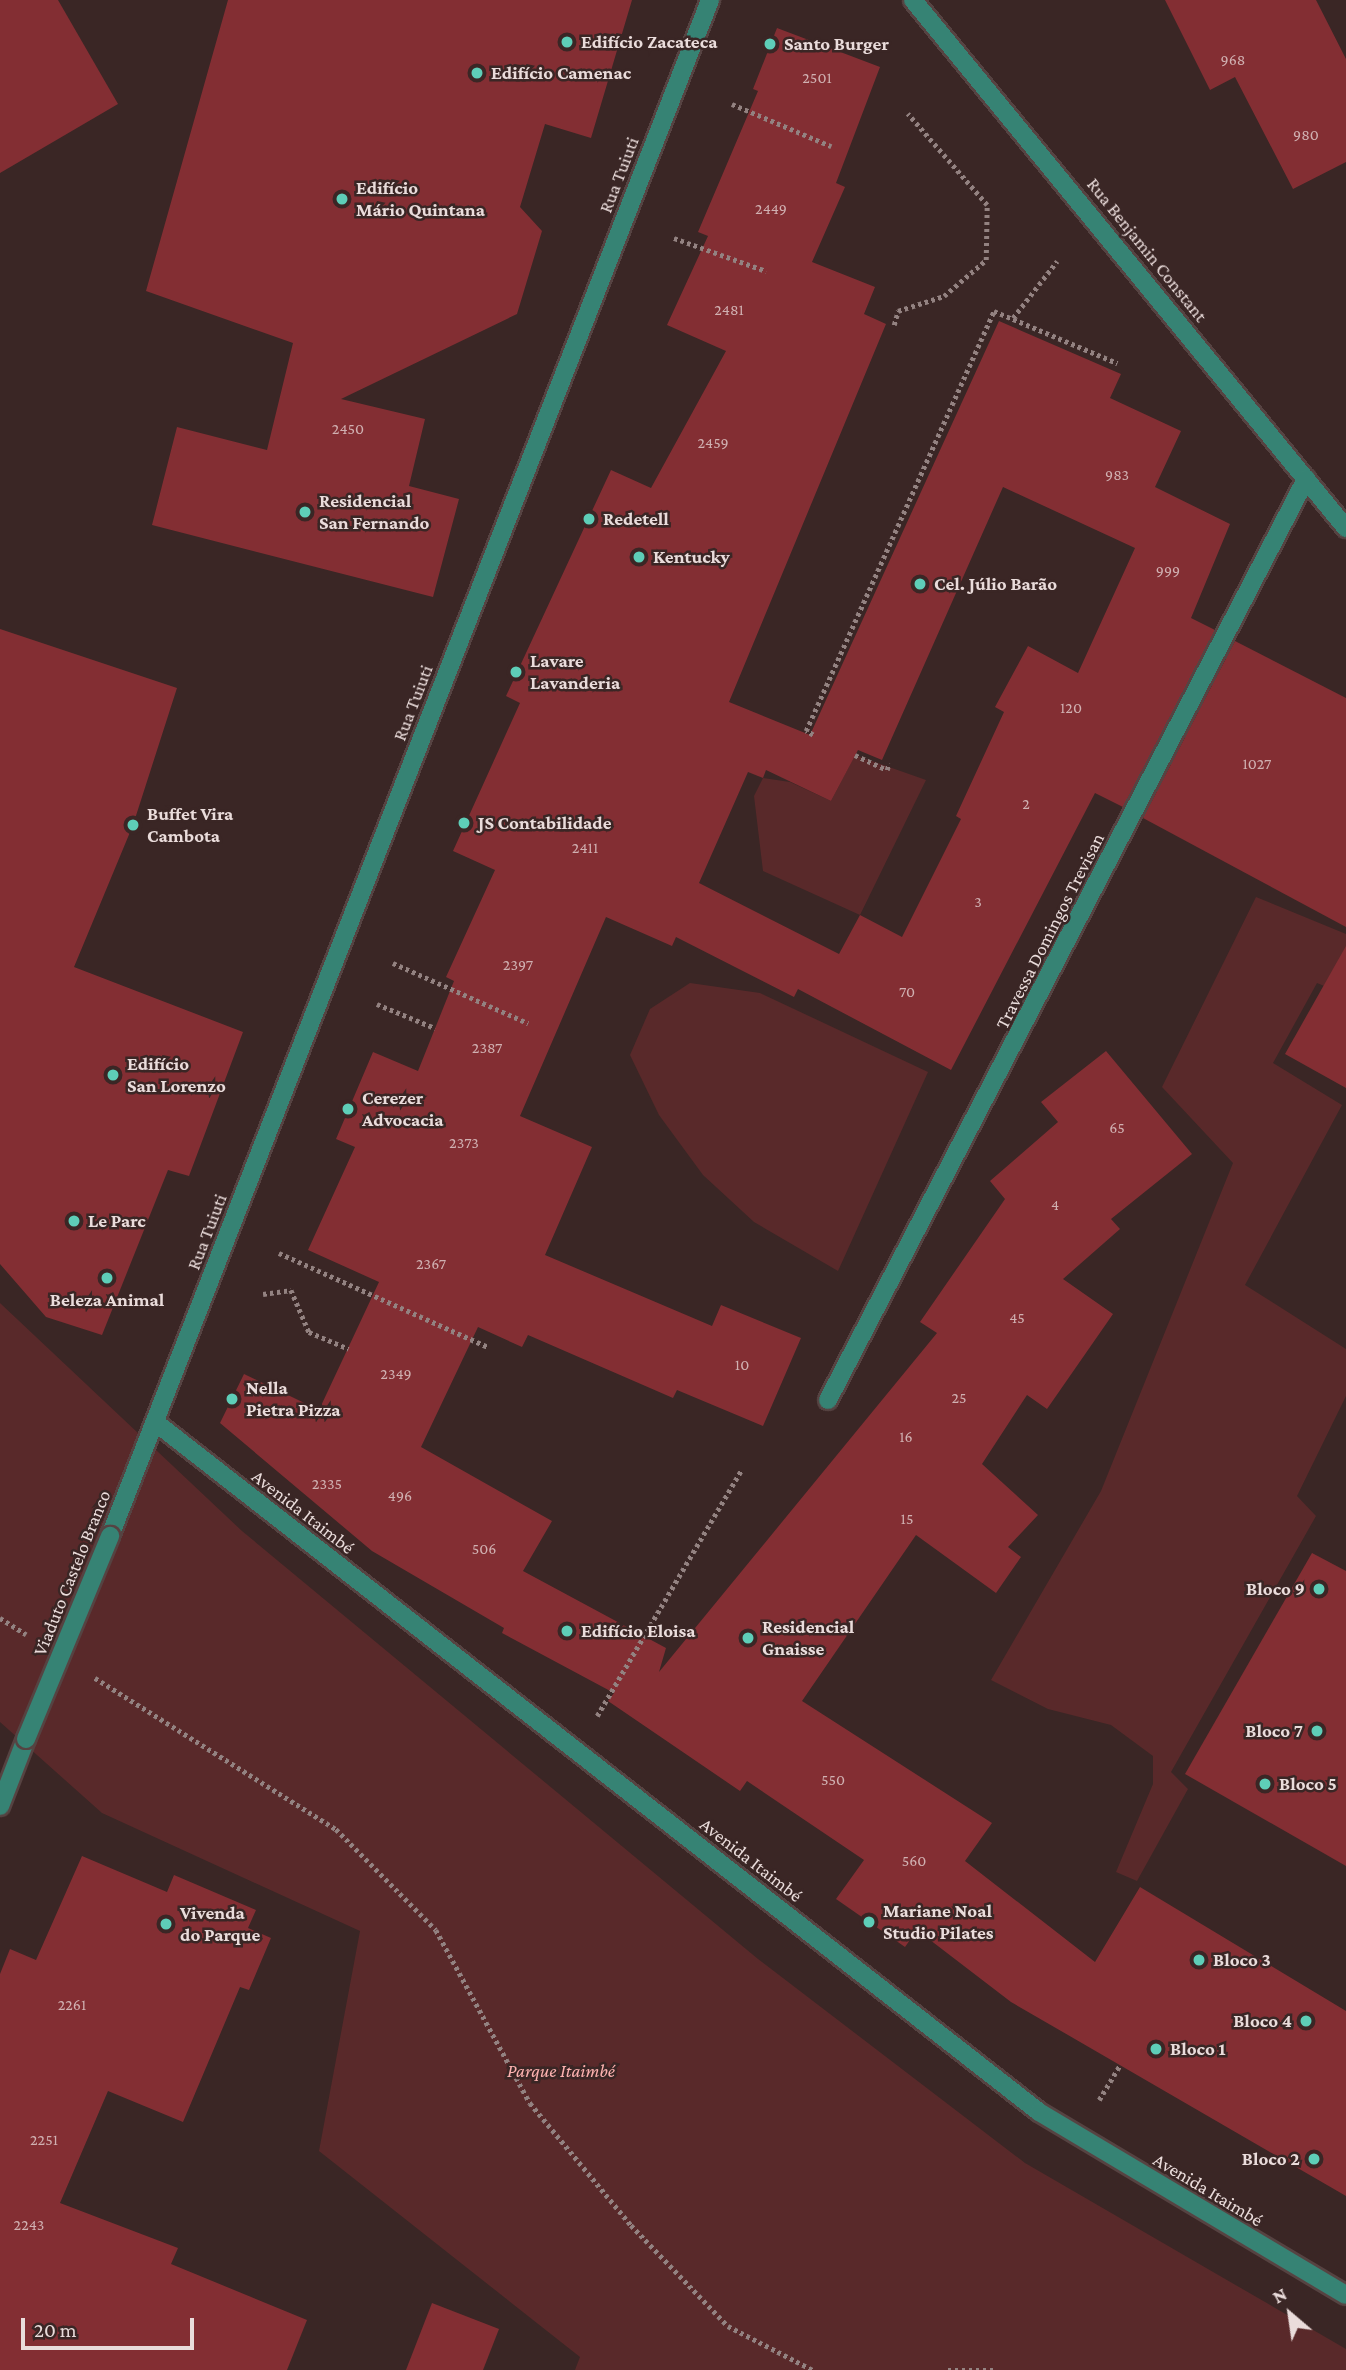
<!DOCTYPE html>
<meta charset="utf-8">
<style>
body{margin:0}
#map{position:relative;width:1346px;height:2370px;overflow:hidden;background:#3a2625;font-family:"Crimson Pro",serif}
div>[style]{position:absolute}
.green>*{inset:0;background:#59292a}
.building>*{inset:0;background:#832e33}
.path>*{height:4.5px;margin-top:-2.25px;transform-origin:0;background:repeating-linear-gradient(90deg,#938281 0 3.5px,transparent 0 7px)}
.roads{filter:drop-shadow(2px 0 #564342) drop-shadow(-2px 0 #564342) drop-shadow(0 2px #564342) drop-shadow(0 -2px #564342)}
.minor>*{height:18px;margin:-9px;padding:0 9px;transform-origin:9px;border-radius:9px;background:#368374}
.bridges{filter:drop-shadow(2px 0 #564342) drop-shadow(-2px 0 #564342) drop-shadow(0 2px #564342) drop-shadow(0 -2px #564342)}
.minor-bridge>*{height:18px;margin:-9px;padding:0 9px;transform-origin:9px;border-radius:9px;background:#368374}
.dots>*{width:19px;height:19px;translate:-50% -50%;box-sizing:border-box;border:4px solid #3a2625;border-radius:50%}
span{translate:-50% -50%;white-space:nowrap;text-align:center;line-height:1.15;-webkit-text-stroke:5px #3a2625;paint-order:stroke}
.number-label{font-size:16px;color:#d0b0b1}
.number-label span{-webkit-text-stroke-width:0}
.poi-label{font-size:19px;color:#eadcdb;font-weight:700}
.left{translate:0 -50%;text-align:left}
.right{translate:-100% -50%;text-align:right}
.street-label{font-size:19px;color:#eadcdb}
.park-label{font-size:19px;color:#fdb2b0;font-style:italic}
.north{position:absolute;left:1255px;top:2279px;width:70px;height:70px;-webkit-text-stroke:5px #3a2625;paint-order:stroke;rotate:331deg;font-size:19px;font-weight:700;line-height:28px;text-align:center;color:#eadcdb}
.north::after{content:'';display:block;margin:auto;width:24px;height:32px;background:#eadcdb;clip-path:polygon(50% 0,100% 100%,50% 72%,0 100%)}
.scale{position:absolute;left:21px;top:2318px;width:173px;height:32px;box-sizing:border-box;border:4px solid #eadcdb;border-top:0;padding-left:9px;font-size:21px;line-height:24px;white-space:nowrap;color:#eadcdb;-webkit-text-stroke:5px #3a2625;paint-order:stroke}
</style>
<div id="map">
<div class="green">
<i style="clip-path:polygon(855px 755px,926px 780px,860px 915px,763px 871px,754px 796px,763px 778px,790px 782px,831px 801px)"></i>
<i style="clip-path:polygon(1256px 897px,1346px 934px,1346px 995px,1317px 983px,1273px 1063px,1342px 1105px,1245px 1285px,1346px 1349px,1346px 1396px,1297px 1496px,1316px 1516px,1171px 1772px,1188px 1789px,1137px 1881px,1116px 1872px,1153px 1784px,1153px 1756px,1111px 1725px,1048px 1709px,991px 1680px,1101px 1491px,1233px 1163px,1162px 1087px)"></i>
<i style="clip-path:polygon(690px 983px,760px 993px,928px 1072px,838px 1271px,754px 1222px,703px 1175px,659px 1115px,630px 1055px,650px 1009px)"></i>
<i style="clip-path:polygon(0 1303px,242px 1531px,758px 1959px,1025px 2163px,1346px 2349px,1346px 2370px,575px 2370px,580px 2357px,319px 2151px,360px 1931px,102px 1813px,0 1722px)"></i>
</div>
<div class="building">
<i style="clip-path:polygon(0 0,58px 0,118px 104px,0 173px)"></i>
<i style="clip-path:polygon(228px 0,632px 0,591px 138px,545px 124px,520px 207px,542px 231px,517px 314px,341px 399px,425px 419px,409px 486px,459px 499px,433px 597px,152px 525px,177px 427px,267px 450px,293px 343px,146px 291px)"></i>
<i style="clip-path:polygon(1165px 0,1316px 0,1346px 59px,1346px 162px,1293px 189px,1235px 77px,1210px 90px)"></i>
<i style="clip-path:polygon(evenodd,777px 28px,880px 67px,836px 183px,845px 187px,812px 262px,875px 287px,864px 314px,886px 324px,729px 702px,810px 735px,999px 321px,1121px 374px,1110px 398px,1181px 431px,1155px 487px,1230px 524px,1191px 618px,1215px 630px,1123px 807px,1095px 793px,951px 1070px,798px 989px,794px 997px,676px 937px,672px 946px,606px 917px,520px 1116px,592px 1147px,545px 1255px,712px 1326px,721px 1305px,801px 1338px,763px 1426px,677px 1390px,673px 1398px,528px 1335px,522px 1347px,478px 1327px,421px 1447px,552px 1521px,523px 1571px,666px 1648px,659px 1672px,937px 1333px,920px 1322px,1005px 1199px,990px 1181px,1058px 1122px,1041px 1102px,1106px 1051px,1192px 1154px,1111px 1219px,1120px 1229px,1063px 1279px,1113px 1314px,1047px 1409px,1027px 1395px,982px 1464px,1038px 1515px,1008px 1547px,1021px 1557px,996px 1593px,916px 1535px,802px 1701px,992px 1823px,965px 1861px,1095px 1962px,1140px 1887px,1346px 2011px,1346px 2196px,1011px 2002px,917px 1930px,905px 1947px,836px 1899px,864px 1860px,747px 1781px,740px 1791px,608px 1701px,614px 1693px,502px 1633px,504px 1628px,372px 1551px,220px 1423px,244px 1374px,319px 1410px,379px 1282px,308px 1250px,355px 1147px,336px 1139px,373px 1052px,418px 1071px,454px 981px,446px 977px,495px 870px,453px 851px,520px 703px,506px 696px,611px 470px,651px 488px,726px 351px,667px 325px,708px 236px,698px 232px,758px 91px,753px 89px,777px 28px,1003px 487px,1135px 548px,1078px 673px,1028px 646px,995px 707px,1004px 712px,956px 816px,961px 819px,902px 937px,860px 915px,839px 954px,699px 883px,748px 772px,763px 778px,766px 770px,831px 801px,858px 750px,882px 760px,1003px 487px)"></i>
<i style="clip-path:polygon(0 629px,177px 688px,133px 825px,74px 967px,243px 1032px,189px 1176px,168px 1170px,102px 1335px,46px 1317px,0 1264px)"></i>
<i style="clip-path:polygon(1235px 641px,1346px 698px,1346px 927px,1143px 818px)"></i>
<i style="clip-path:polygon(1346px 946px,1346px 1088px,1285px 1054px)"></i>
<i style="clip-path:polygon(1312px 1553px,1346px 1571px,1346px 1866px,1185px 1774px)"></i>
<i style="clip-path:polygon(82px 1856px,167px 1892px,174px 1875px,256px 1910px,248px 1928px,271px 1938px,249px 1990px,240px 1987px,183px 2122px,108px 2091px,60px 2203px,178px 2248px,171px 2264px,307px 2320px,287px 2370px,0 2370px,0 1974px,10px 1949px,36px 1960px)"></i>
<i style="clip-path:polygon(432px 2303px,499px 2329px,483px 2370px,406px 2370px)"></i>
</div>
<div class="path">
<i style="left:732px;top:104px;width:108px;rotate:23deg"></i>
<i style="left:674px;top:238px;width:98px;rotate:19.7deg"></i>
<i style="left:1013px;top:318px;width:72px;rotate:-52.3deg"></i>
<i style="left:894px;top:325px;width:15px;rotate:-74deg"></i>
<i style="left:898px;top:311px;width:48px;rotate:-18.1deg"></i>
<i style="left:944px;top:296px;width:55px;rotate:-40.6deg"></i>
<i style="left:986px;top:260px;width:55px;rotate:-89deg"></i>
<i style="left:987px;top:205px;width:121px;rotate:-131deg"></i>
<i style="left:813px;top:735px;width:8px;rotate:-150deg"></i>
<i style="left:806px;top:731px;width:460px;rotate:-65.9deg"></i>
<i style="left:994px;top:311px;width:134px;rotate:22.9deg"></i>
<i style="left:855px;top:755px;width:35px;rotate:25deg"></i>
<i style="left:887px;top:770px;width:7px;rotate:-74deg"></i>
<i style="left:393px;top:963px;width:148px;rotate:24deg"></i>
<i style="left:377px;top:1004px;width:63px;rotate:22.5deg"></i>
<i style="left:279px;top:1253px;width:229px;rotate:24.2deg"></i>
<i style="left:263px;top:1294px;width:28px;rotate:-8deg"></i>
<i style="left:291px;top:1290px;width:46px;rotate:66.8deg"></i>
<i style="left:309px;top:1332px;width:43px;rotate:23deg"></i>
<i style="left:0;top:1618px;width:31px;rotate:32deg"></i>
<i style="left:95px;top:1678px;width:284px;rotate:32.1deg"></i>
<i style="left:336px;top:1829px;width:142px;rotate:45.3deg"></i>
<i style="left:436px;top:1930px;width:197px;rotate:61.5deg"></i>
<i style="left:530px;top:2103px;width:158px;rotate:50.4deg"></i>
<i style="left:631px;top:2225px;width:140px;rotate:46.2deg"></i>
<i style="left:728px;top:2326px;width:96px;rotate:27.4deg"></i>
<i style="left:597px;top:1716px;width:286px;rotate:-59.6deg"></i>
<i style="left:1099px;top:2100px;width:41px;rotate:-59deg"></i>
<i style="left:948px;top:2370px;width:49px"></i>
</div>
<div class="roads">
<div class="minor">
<i style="left:913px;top:0;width:683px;rotate:50.65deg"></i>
<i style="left:828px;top:1400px;width:1038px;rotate:-62.57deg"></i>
<i style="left:155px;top:1422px;width:1121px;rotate:37.97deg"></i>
<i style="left:1039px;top:2112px;width:357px;rotate:30.8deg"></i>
<i style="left:110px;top:1536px;width:1649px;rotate:-68.66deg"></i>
<i style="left:0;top:1806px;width:72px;rotate:-68.8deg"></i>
</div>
</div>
<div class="bridges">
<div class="minor-bridge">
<i style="left:26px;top:1739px;width:220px;rotate:-67.5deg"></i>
</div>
</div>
<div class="dots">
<i style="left:567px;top:42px;background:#5eceb8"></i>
<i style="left:770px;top:44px;background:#5eceb8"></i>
<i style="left:477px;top:73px;background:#5eceb8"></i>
<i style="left:342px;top:199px;background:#5eceb8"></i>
<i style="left:305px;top:512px;background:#5eceb8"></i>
<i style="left:589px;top:519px;background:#5eceb8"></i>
<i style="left:639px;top:557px;background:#5eceb8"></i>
<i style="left:920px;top:584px;background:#5eceb8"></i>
<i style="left:516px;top:672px;background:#5eceb8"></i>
<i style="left:464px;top:823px;background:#5eceb8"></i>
<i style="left:133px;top:825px;background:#5eceb8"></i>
<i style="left:113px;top:1075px;background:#5eceb8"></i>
<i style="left:348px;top:1109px;background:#5eceb8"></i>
<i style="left:74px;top:1221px;background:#5eceb8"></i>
<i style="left:107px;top:1278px;background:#5eceb8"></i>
<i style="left:232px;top:1399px;background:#5eceb8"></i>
<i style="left:1319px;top:1589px;background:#5eceb8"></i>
<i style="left:567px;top:1631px;background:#5eceb8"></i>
<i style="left:748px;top:1638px;background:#5eceb8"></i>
<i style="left:1317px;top:1731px;background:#5eceb8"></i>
<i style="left:1265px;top:1784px;background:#5eceb8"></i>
<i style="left:869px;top:1922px;background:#5eceb8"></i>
<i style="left:166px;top:1924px;background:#5eceb8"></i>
<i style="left:1199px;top:1960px;background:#5eceb8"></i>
<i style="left:1306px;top:2021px;background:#5eceb8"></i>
<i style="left:1156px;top:2049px;background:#5eceb8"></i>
<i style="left:1314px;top:2159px;background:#5eceb8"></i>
</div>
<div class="number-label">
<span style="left:1233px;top:60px">968</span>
<span style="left:817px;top:78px">2501</span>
<span style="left:1306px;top:135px">980</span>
<span style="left:771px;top:209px">2449</span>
<span style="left:729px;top:310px">2481</span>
<span style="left:348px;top:429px">2450</span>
<span style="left:713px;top:443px">2459</span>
<span style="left:1117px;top:475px">983</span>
<span style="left:1168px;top:571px">999</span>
<span style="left:1071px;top:708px">120</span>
<span style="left:1257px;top:764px">1027</span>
<span style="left:1026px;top:804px">2</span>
<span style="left:585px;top:848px">2411</span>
<span style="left:978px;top:902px">3</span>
<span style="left:518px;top:965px">2397</span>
<span style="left:907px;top:992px">70</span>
<span style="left:487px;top:1048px">2387</span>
<span style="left:1117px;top:1128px">65</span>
<span style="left:464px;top:1143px">2373</span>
<span style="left:1055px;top:1205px">4</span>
<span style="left:431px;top:1264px">2367</span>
<span style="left:1017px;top:1318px">45</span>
<span style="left:742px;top:1365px">10</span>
<span style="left:396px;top:1374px">2349</span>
<span style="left:959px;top:1398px">25</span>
<span style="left:906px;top:1437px">16</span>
<span style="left:327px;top:1484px">2335</span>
<span style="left:400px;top:1496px">496</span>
<span style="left:907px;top:1519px">15</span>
<span style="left:484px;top:1549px">506</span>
<span style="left:833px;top:1780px">550</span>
<span style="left:914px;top:1861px">560</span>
<span style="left:72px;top:2005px">2261</span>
<span style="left:44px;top:2140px">2251</span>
<span style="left:29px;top:2225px">2243</span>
</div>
<div class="poi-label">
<span class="left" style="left:581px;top:42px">Edifício Zacateca</span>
<span class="left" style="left:784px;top:44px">Santo Burger</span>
<span class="left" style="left:491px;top:73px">Edifício Camenac</span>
<span class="left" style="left:356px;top:199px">Edifício<br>Mário Quintana</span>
<span class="left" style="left:319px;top:512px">Residencial<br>San Fernando</span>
<span class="left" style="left:603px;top:519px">Redetell</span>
<span class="left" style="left:653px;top:557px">Kentucky</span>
<span class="left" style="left:934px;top:584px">Cel. Júlio Barão</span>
<span class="left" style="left:530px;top:672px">Lavare<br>Lavanderia</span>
<span class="left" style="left:147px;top:825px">Buffet Vira<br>Cambota</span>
<span class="left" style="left:478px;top:823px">JS Contabilidade</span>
<span class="left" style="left:127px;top:1075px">Edifício<br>San Lorenzo</span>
<span class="left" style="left:362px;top:1109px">Cerezer<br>Advocacia</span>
<span class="left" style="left:88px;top:1221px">Le Parc</span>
<span style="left:107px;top:1300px">Beleza Animal</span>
<span class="left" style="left:246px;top:1399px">Nella<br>Pietra Pizza</span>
<span class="right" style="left:1305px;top:1589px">Bloco 9</span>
<span class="left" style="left:762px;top:1638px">Residencial<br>Gnaisse</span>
<span class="left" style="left:581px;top:1631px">Edifício Eloisa</span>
<span class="right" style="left:1303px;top:1731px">Bloco 7</span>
<span class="left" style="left:1279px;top:1784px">Bloco 5</span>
<span class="left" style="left:883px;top:1922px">Mariane Noal<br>Studio Pilates</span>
<span class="left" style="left:180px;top:1924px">Vivenda<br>do Parque</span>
<span class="left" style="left:1213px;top:1960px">Bloco 3</span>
<span class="right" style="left:1292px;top:2021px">Bloco 4</span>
<span class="left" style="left:1170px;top:2049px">Bloco 1</span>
<span class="right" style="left:1300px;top:2159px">Bloco 2</span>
</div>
<div class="street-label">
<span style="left:619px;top:175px;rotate:-69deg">Rua Tuiuti</span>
<span style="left:1147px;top:250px;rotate:51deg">Rua Benjamin Constant</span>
<span style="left:413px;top:703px;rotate:-69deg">Rua Tuiuti</span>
<span style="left:1050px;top:931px;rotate:-63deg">Travessa Domingos Trevisan</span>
<span style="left:207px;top:1232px;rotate:-69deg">Rua Tuiuti</span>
<span style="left:303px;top:1512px;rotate:38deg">Avenida Itaimbé</span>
<span style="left:72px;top:1573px;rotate:-68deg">Viaduto Castelo Branco</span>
<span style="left:751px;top:1860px;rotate:38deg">Avenida Itaimbé</span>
<span style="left:1208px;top:2190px;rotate:31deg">Avenida Itaimbé</span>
</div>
<div class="park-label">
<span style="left:561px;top:2071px">Parque Itaimbé</span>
</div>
<div class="north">N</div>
<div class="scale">20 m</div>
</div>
